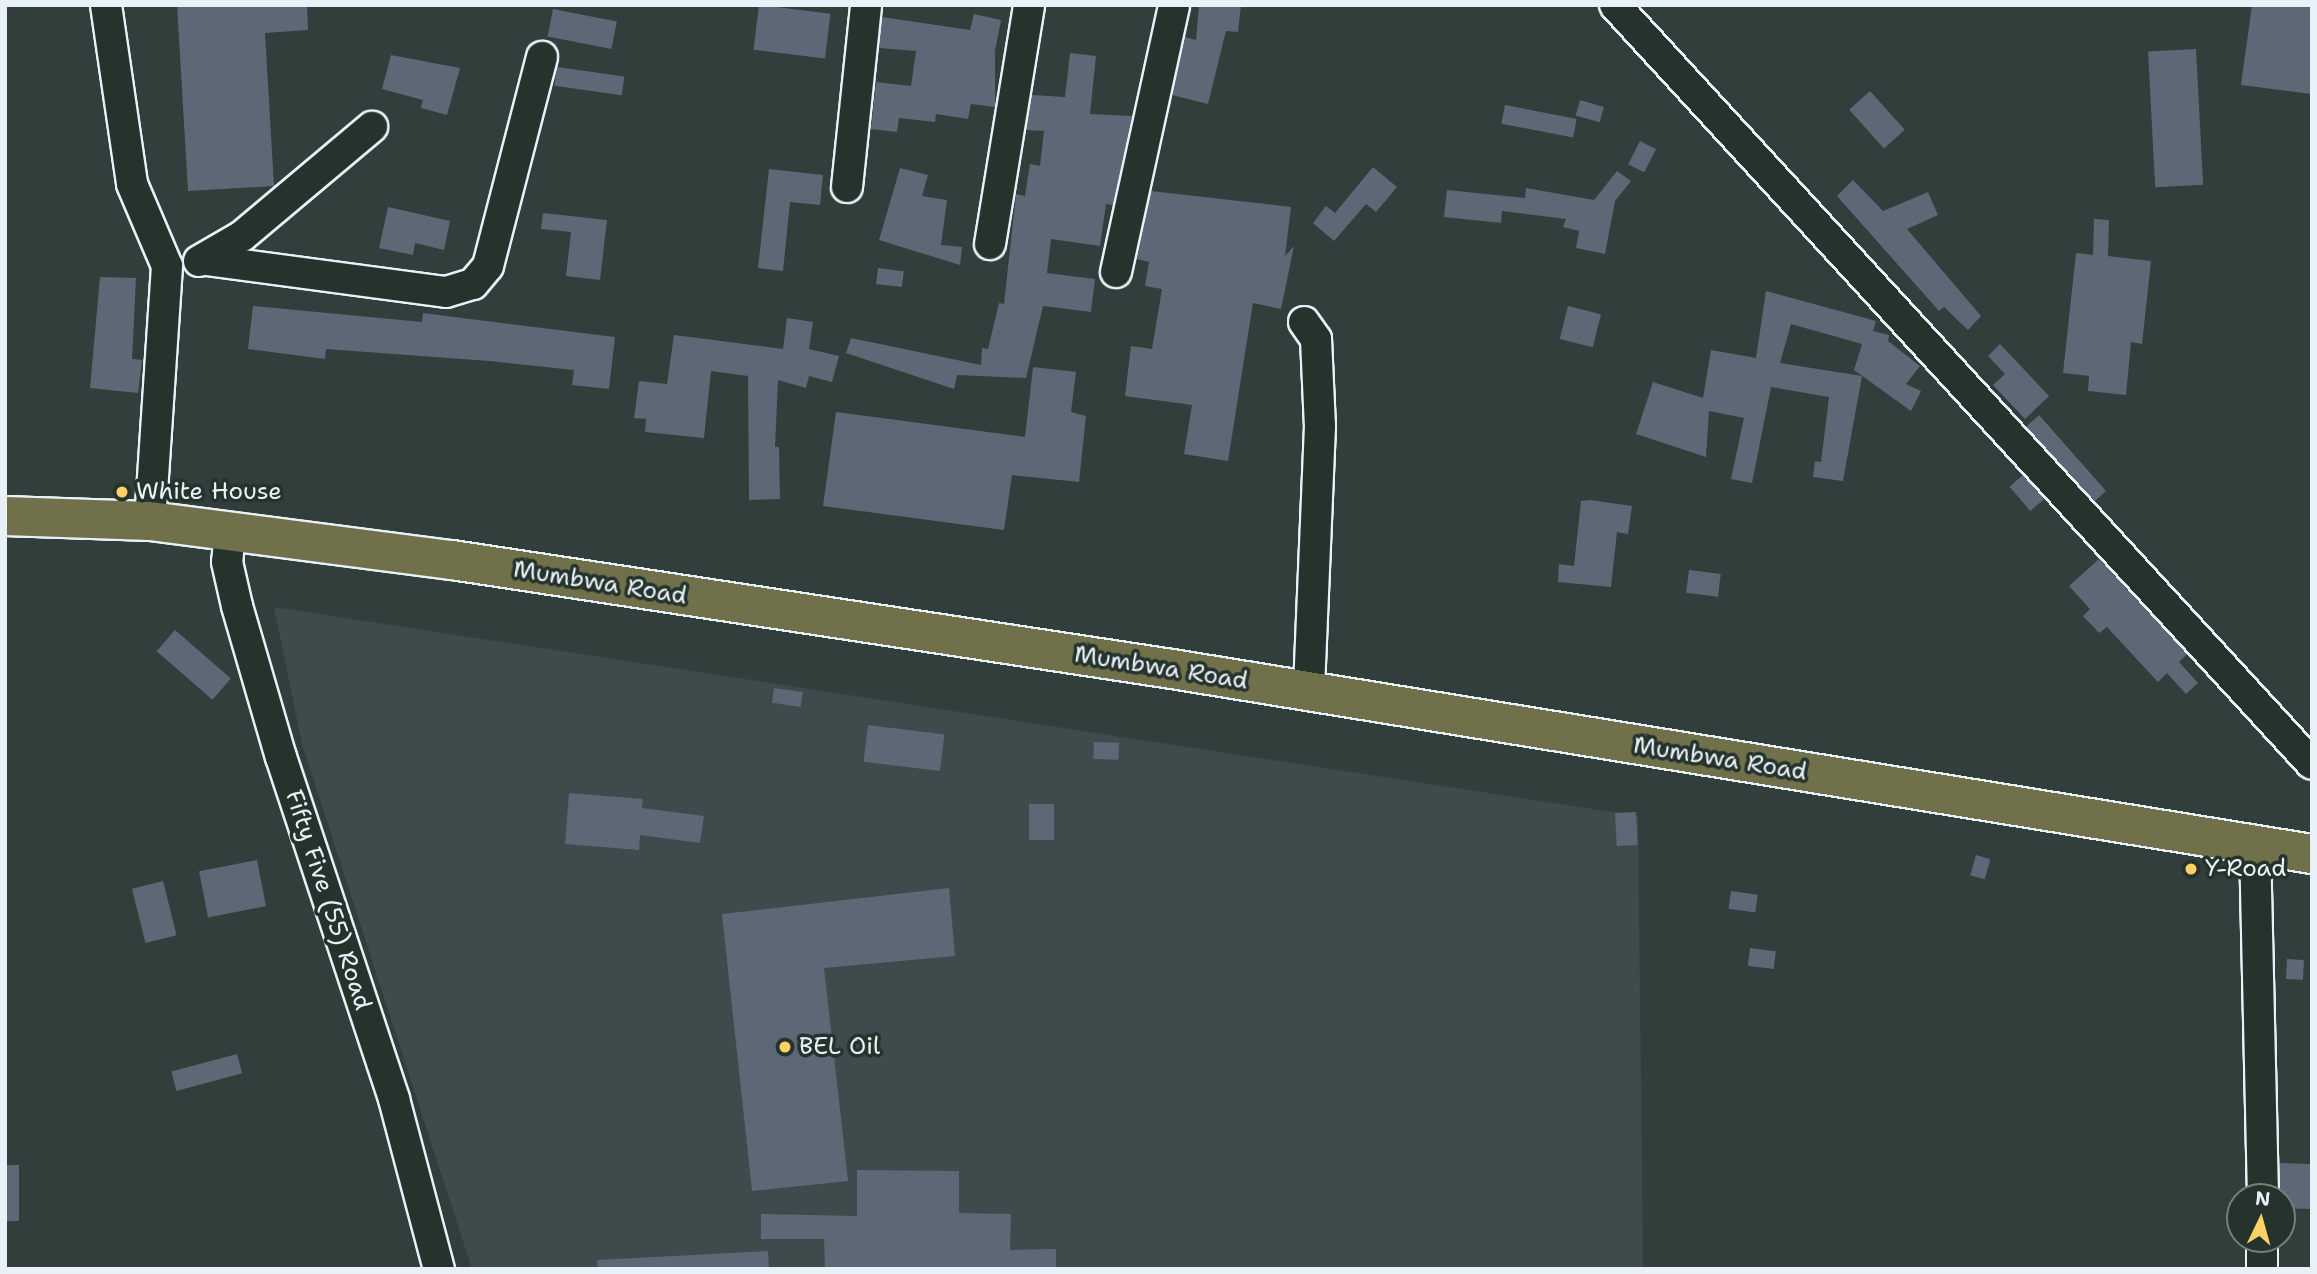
<!DOCTYPE html>
<style>
body{margin:0}
#map{position:relative;width:2317px;height:1274px;overflow:hidden;background:#313e3c;font-family:"Shantell Sans",sans-serif}
div>[style]{position:absolute}
.built>*{inset:0;background:#3e4b4d}
.building>*{inset:0;background:#5c6876;transform-origin:0 0}
.roads{filter:drop-shadow(2px 0 #e8f1f8) drop-shadow(-2px 0 #e8f1f8) drop-shadow(0 2px #e8f1f8) drop-shadow(0 -2px #e8f1f8)}
.minor>*{height:30px;margin:-15px;padding:0 15px;transform-origin:15px;border-radius:15px;background:#26332d}
.major>*{height:38px;margin:-19px;padding:0 19px;transform-origin:19px;border-radius:19px;background:#70704a}
.dots>*{width:19px;height:19px;translate:-50% -50%;box-sizing:border-box;border:4px solid #26332d;border-radius:50%}
span{translate:-50% -50%;white-space:nowrap;text-align:center;line-height:1.15;-webkit-text-stroke:7px #26332d;paint-order:stroke}
.poi-label{font-size:24px;color:#e8f1f8}
.left{translate:0 -50%;text-align:left}
.street-label{font-size:24px;color:#e8f1f8}
.frame{position:absolute;inset:0;border:7px solid #e8f1f8;pointer-events:none}
.north{position:absolute;left:2226px;top:1183px;width:70px;height:70px;box-sizing:border-box;background:#26332d;border:2px solid #747f7e;border-radius:50%;rotate:5deg;font-size:19px;font-weight:700;line-height:28px;text-align:center;color:#e8f1f8}
.north::after{content:'';display:block;margin:auto;width:24px;height:32px;background:#ffd166;clip-path:polygon(50% 0,100% 100%,50% 72%,0 100%)}
</style>
<div id="map">
<div class="built">
<i style="clip-path:polygon(274px 607px,1638px 816px,1643px 1269px,472px 1269px,302px 744px)"></i>
</div>
<div class="building">
<i style="clip-path:polygon(177px 5px,307px 5px,308px 30px,265px 33px,274px 186px,188px 191px)"></i>
<i style="left:759px;top:5px;width:72px;height:45px;rotate:7deg"></i>
<i style="clip-path:polygon(1199px 5px,1241px 5px,1238px 32px,1226px 31px,1208px 104px,1172px 95px,1185px 37px,1196px 40px)"></i>
<i style="clip-path:polygon(2252px 5px,2312px 5px,2312px 94px,2241px 85px)"></i>
<i style="left:553px;top:9px;width:65px;height:28px;rotate:11deg"></i>
<i style="clip-path:polygon(974px 14px,1001px 20px,995px 51px,995px 107px,971px 104px,968px 119px,936px 114px,935px 122px,899px 118px,897px 132px,871px 129px,876px 82px,911px 86px,916px 51px,879px 48px,882px 17px,970px 30px)"></i>
<i style="left:2196px;top:49px;width:136px;height:48px;rotate:87deg"></i>
<i style="clip-path:polygon(1070px 53px,1096px 56px,1090px 114px,1132px 116px,1113px 205px,1106px 204px,1100px 246px,1051px 239px,1047px 273px,1095px 279px,1091px 312px,1043px 306px,1026px 378px,957px 375px,954px 389px,846px 353px,851px 338px,981px 365px,982px 348px,988px 349px,999px 303px,1004px 304px,1016px 194px,1025px 196px,1030px 164px,1040px 166px,1044px 131px,1026px 130px,1032px 95px,1065px 97px)"></i>
<i style="clip-path:polygon(391px 55px,460px 68px,447px 115px,421px 108px,423px 100px,382px 89px)"></i>
<i style="left:557px;top:67px;width:68px;height:19px;rotate:8deg"></i>
<i style="left:1870px;top:91px;width:52px;height:28px;rotate:48deg"></i>
<i style="left:1580px;top:100px;width:25px;height:16px;rotate:16deg"></i>
<i style="left:1505px;top:105px;width:73px;height:19px;rotate:11deg"></i>
<i style="left:1640px;top:141px;width:18px;height:26px;rotate:27deg"></i>
<i style="clip-path:polygon(1373px 167px,1397px 187px,1376px 212px,1366px 204px,1334px 241px,1313px 223px,1326px 206px,1335px 213px)"></i>
<i style="clip-path:polygon(900px 168px,928px 175px,922px 196px,947px 200px,941px 245px,962px 247px,960px 265px,879px 240px)"></i>
<i style="clip-path:polygon(769px 169px,823px 175px,820px 205px,790px 202px,783px 271px,758px 268px)"></i>
<i style="clip-path:polygon(1617px 171px,1631px 181px,1615px 201px,1605px 254px,1576px 248px,1579px 231px,1563px 227px,1566px 219px,1502px 211px,1501px 223px,1444px 217px,1447px 190px,1525px 198px,1526px 188px,1594px 200px)"></i>
<i style="clip-path:polygon(1853px 180px,1883px 211px,1928px 192px,1938px 215px,1907px 229px,1981px 316px,1968px 330px,1944px 307px,1939px 311px,1837px 196px)"></i>
<i style="clip-path:polygon(1151px 191px,1291px 207px,1285px 256px,1294px 246px,1281px 309px,1253px 303px,1228px 461px,1184px 454px,1192px 405px,1125px 396px,1131px 346px,1152px 349px,1162px 289px,1145px 286px,1149px 262px,1137px 259px)"></i>
<i style="clip-path:polygon(388px 207px,450px 221px,444px 250px,415px 243px,413px 255px,379px 248px)"></i>
<i style="clip-path:polygon(543px 213px,607px 220px,600px 280px,566px 276px,571px 232px,541px 229px)"></i>
<i style="clip-path:polygon(2094px 219px,2109px 220px,2108px 256px,2151px 261px,2142px 344px,2131px 342px,2126px 395px,2088px 391px,2089px 376px,2063px 373px,2076px 253px,2093px 255px)"></i>
<i style="left:878px;top:268px;width:26px;height:16px;rotate:7deg"></i>
<i style="clip-path:polygon(100px 277px,136px 278px,132px 359px,142px 360px,138px 393px,90px 388px)"></i>
<i style="clip-path:polygon(1766px 291px,1876px 321px,1873px 331px,1889px 335px,1888px 341px,1920px 366px,1906px 384px,1921px 391px,1911px 411px,1854px 370px,1862px 344px,1791px 324px,1780px 363px,1862px 376px,1843px 481px,1813px 477px,1815px 461px,1821px 462px,1829px 397px,1771px 387px,1752px 483px,1731px 479px,1744px 418px,1709px 411px,1706px 457px,1636px 434px,1653px 382px,1703px 398px,1711px 350px,1756px 358px)"></i>
<i style="clip-path:polygon(253px 306px,422px 322px,423px 313px,615px 337px,609px 389px,572px 385px,574px 370px,489px 361px,326px 349px,325px 359px,248px 349px)"></i>
<i style="left:1568px;top:306px;width:34px;height:34px;rotate:14deg"></i>
<i style="clip-path:polygon(787px 318px,813px 322px,809px 349px,839px 356px,832px 382px,809px 376px,806px 388px,778px 380px,775px 447px,779px 447px,780px 499px,749px 500px,748px 376px,711px 371px,704px 438px,645px 432px,646px 419px,634px 418px,639px 381px,667px 384px,674px 335px,783px 349px)"></i>
<i style="clip-path:polygon(2000px 344px,2049px 396px,2025px 419px,1993px 385px,2005px 374px,1988px 356px)"></i>
<i style="clip-path:polygon(1033px 367px,1076px 372px,1071px 412px,1086px 416px,1079px 482px,1012px 475px,1004px 530px,823px 506px,836px 412px,1025px 437px)"></i>
<i style="clip-path:polygon(2039px 415px,2106px 491px,2095px 501px,2026px 427px)"></i>
<i style="left:2023px;top:475px;width:32px;height:18px;rotate:49deg"></i>
<i style="clip-path:polygon(1590px 500px,1632px 506px,1628px 534px,1617px 532px,1611px 587px,1558px 582px,1559px 564px,1574px 566px,1581px 501px)"></i>
<i style="clip-path:polygon(2099px 559px,2187px 654px,2179px 662px,2198px 683px,2186px 694px,2167px 673px,2158px 682px,2107px 627px,2099px 633px,2083px 616px,2090px 609px,2069px 586px)"></i>
<i style="left:1689px;top:570px;width:32px;height:23px;rotate:7deg"></i>
<i style="left:175px;top:630px;width:74px;height:28px;rotate:41deg"></i>
<i style="left:774px;top:688px;width:29px;height:15px;rotate:8deg"></i>
<i style="left:868px;top:725px;width:77px;height:37px;rotate:7deg"></i>
<i style="left:1094px;top:742px;width:25px;height:17px;rotate:2deg"></i>
<i style="clip-path:polygon(569px 793px,643px 799px,642px 808px,704px 816px,700px 843px,640px 835px,639px 850px,565px 844px)"></i>
<i style="left:1029px;top:804px;width:25px;height:36px"></i>
<i style="left:1636px;top:812px;width:33px;height:21px;rotate:87deg"></i>
<i style="left:1976px;top:855px;width:15px;height:21px;rotate:16deg"></i>
<i style="left:257px;top:860px;width:47px;height:59px;rotate:79deg"></i>
<i style="left:163px;top:881px;width:56px;height:32px;rotate:76deg"></i>
<i style="clip-path:polygon(949px 888px,955px 956px,824px 968px,848px 1181px,752px 1191px,722px 914px)"></i>
<i style="left:1731px;top:891px;width:27px;height:18px;rotate:8deg"></i>
<i style="left:1750px;top:948px;width:26px;height:18px;rotate:7deg"></i>
<i style="left:2287px;top:959px;width:17px;height:20px;rotate:3deg"></i>
<i style="left:237px;top:1054px;width:20px;height:68px;rotate:75deg"></i>
<i style="left:2280px;top:1163px;width:32px;height:45px;rotate:2deg"></i>
<i style="left:5px;top:1165px;width:14px;height:56px"></i>
<i style="clip-path:polygon(857px 1170px,959px 1171px,959px 1213px,1011px 1214px,1010px 1250px,1056px 1249px,1056px 1269px,825px 1269px,824px 1239px,761px 1239px,761px 1214px,857px 1216px)"></i>
<i style="left:768px;top:1251px;width:18px;height:171px;rotate:87deg"></i>
</div>
<div class="roads">
<div class="minor">
<i style="left:106px;top:5px;width:181px;rotate:81.7deg"></i>
<i style="left:132px;top:184px;width:89px;rotate:66.9deg"></i>
<i style="left:167px;top:266px;width:256px;rotate:93.8deg"></i>
<i style="left:1615px;top:5px;width:1030px;rotate:47.44deg"></i>
<i style="left:847px;top:187px;width:183px;rotate:-84deg"></i>
<i style="left:990px;top:244px;width:242px;rotate:-80.7deg"></i>
<i style="left:206px;top:260px;width:242px;rotate:7.6deg"></i>
<i style="left:446px;top:292px;width:28px;rotate:-17deg"></i>
<i style="left:473px;top:284px;width:23px;rotate:-50deg"></i>
<i style="left:488px;top:266px;width:216px;rotate:-75.5deg"></i>
<i style="left:199px;top:261px;width:50px;rotate:-30.2deg"></i>
<i style="left:242px;top:236px;width:170px;rotate:-40deg"></i>
<i style="left:1116px;top:272px;width:273px;rotate:-77.7deg"></i>
<i style="left:1304px;top:322px;width:21px;rotate:55deg"></i>
<i style="left:1316px;top:339px;width:87px;rotate:87.4deg"></i>
<i style="left:1320px;top:426px;width:266px;rotate:92.4deg"></i>
<i style="left:230px;top:530px;width:32px;rotate:95deg"></i>
<i style="left:227px;top:562px;width:45px;rotate:77.2deg"></i>
<i style="left:237px;top:606px;width:157px;rotate:73.8deg"></i>
<i style="left:281px;top:757px;width:360px;rotate:71.7deg"></i>
<i style="left:394px;top:1099px;width:176px;rotate:75.2deg"></i>
<i style="left:2255px;top:844px;width:353px;rotate:88.7deg"></i>
<i style="left:2262px;top:1269px;width:30px;rotate:-90deg"></i>
</div>
<div class="major">
<i style="left:5px;top:516px;width:145px;rotate:2deg"></i>
<i style="left:150px;top:521px;width:305px;rotate:7.4deg"></i>
<i style="left:452px;top:560px;width:728px;rotate:8.61deg"></i>
<i style="left:1172px;top:669px;width:1155px;rotate:9.22deg"></i>
</div>
</div>
<div class="dots">
<i style="left:122px;top:492px;background:#ffd166"></i>
<i style="left:2191px;top:869px;background:#ffd166"></i>
<i style="left:785px;top:1047px;background:#ffd166"></i>
</div>
<div class="poi-label">
<span class="left" style="left:136px;top:492px">White House</span>
<span class="left" style="left:2205px;top:869px">Y-Road</span>
<span class="left" style="left:799px;top:1047px">BEL Oil</span>
</div>
<div class="street-label">
<span style="left:600px;top:583px;rotate:9deg">Mumbwa Road</span>
<span style="left:1161px;top:668px;rotate:9deg">Mumbwa Road</span>
<span style="left:1720px;top:759px;rotate:9deg">Mumbwa Road</span>
<span style="left:328px;top:900px;rotate:72deg">Fifty Five (55) Road</span>
</div>
<div class="frame"></div>
<div class="north">N</div>
</div>
